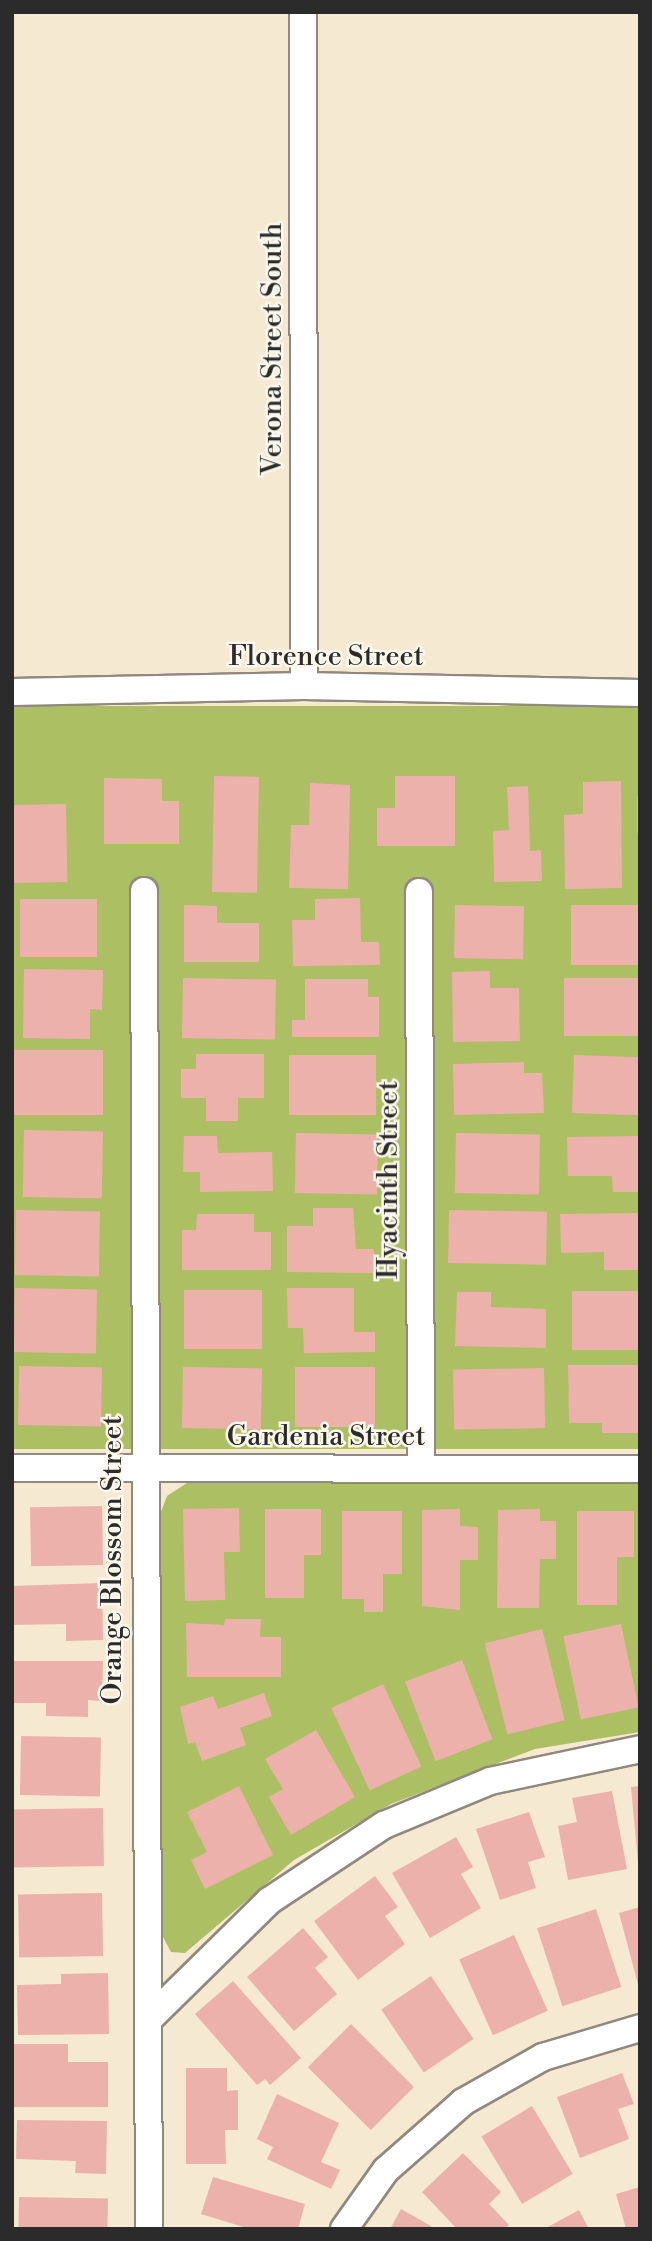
<!DOCTYPE html>
<style>
body{margin:0}
#map{position:relative;width:652px;height:2241px;overflow:hidden;background:#f5e9d2;font-family:"Libre Bodoni",serif}
div>[style]{position:absolute}
.green>*{inset:0;background:#acbf63;transform-origin:0 0}
.building>*{inset:0;background:#edb1ac;transform-origin:0 0}
.roads{filter:drop-shadow(2px 0 #908a7e) drop-shadow(-2px 0 #908a7e) drop-shadow(0 2px #908a7e) drop-shadow(0 -2px #908a7e)}
.street>*{height:26px;margin:-13px;padding:0 13px;transform-origin:13px;border-radius:13px;background:#fff}
span{translate:-50% -50%;white-space:nowrap;text-align:center;line-height:1.15;-webkit-text-stroke:5px #fbf7ec;paint-order:stroke}
.street-label{font-size:28px;color:#2b2b2b}
.frame{position:absolute;inset:0;border:14px solid #2b2b2b;pointer-events:none}
</style>
<div id="map">
<div class="green">
<i style="left:12px;top:706px;width:628px;height:743px"></i>
<i style="clip-path:polygon(187px 1483px,640px 1483px,640px 1732px,535px 1749px,391px 1804px,294px 1860px,185px 1953px,171px 1952px,161px 1933px,157px 1522px,167px 1496px)"></i>
</div>
<div class="building">
<i style="left:214px;top:776px;width:45px;height:116px;rotate:1deg"></i>
<i style="clip-path:polygon(395px 776px,455px 776px,455px 846px,377px 846px,377px 808px,395px 808px)"></i>
<i style="clip-path:polygon(104px 778px,162px 779px,162px 801px,179px 801px,179px 844px,104px 844px)"></i>
<i style="clip-path:polygon(621px 781px,622px 888px,565px 889px,564px 815px,583px 814px,583px 782px)"></i>
<i style="clip-path:polygon(310px 783px,350px 785px,348px 889px,289px 888px,291px 825px,309px 825px)"></i>
<i style="clip-path:polygon(528px 786px,530px 851px,541px 850px,542px 881px,494px 882px,493px 831px,509px 830px,507px 787px)"></i>
<i style="left:640px;top:796px;width:37px;height:3px;rotate:90deg"></i>
<i style="left:66px;top:804px;width:78px;height:54px;rotate:89deg"></i>
<i style="clip-path:polygon(360px 898px,361px 942px,379px 942px,380px 965px,293px 966px,292px 920px,315px 920px,315px 899px)"></i>
<i style="left:20px;top:899px;width:77px;height:58px"></i>
<i style="clip-path:polygon(184px 905px,217px 906px,217px 923px,259px 923px,259px 962px,184px 962px)"></i>
<i style="left:455px;top:905px;width:69px;height:53px;rotate:1deg"></i>
<i style="left:640px;top:905px;width:60px;height:69px;rotate:90deg"></i>
<i style="clip-path:polygon(24px 969px,103px 970px,102px 1010px,90px 1009px,90px 1039px,23px 1038px)"></i>
<i style="clip-path:polygon(490px 971px,490px 988px,519px 988px,520px 1041px,453px 1042px,452px 972px)"></i>
<i style="left:183px;top:978px;width:93px;height:60px;rotate:1deg"></i>
<i style="left:640px;top:978px;width:58px;height:76px;rotate:90deg"></i>
<i style="clip-path:polygon(305px 979px,368px 979px,368px 997px,379px 997px,379px 1037px,292px 1037px,292px 1020px,305px 1020px)"></i>
<i style="left:12px;top:1050px;width:91px;height:65px"></i>
<i style="clip-path:polygon(196px 1054px,264px 1054px,264px 1098px,238px 1098px,238px 1121px,206px 1121px,206px 1098px,181px 1098px,181px 1069px,196px 1069px)"></i>
<i style="left:376px;top:1055px;width:60px;height:87px;rotate:90deg"></i>
<i style="left:574px;top:1055px;width:66px;height:58px;rotate:2deg"></i>
<i style="clip-path:polygon(524px 1062px,524px 1073px,542px 1073px,544px 1113px,454px 1115px,453px 1064px)"></i>
<i style="left:24px;top:1130px;width:79px;height:67px;rotate:1deg"></i>
<i style="left:296px;top:1133px;width:82px;height:60px;rotate:1deg"></i>
<i style="left:456px;top:1133px;width:84px;height:60px;rotate:1deg"></i>
<i style="clip-path:polygon(184px 1136px,217px 1136px,218px 1153px,272px 1152px,273px 1191px,200px 1192px,200px 1172px,183px 1172px)"></i>
<i style="clip-path:polygon(640px 1136px,640px 1192px,613px 1192px,612px 1176px,568px 1176px,567px 1137px)"></i>
<i style="clip-path:polygon(313px 1208px,353px 1208px,356px 1249px,374px 1249px,374px 1273px,287px 1272px,287px 1226px,313px 1226px)"></i>
<i style="left:16px;top:1210px;width:84px;height:65px;rotate:1deg"></i>
<i style="left:449px;top:1210px;width:98px;height:53px;rotate:1deg"></i>
<i style="clip-path:polygon(640px 1213px,640px 1270px,604px 1270px,604px 1252px,561px 1253px,560px 1214px)"></i>
<i style="clip-path:polygon(197px 1214px,254px 1214px,254px 1232px,271px 1232px,271px 1270px,182px 1270px,182px 1230px,196px 1230px)"></i>
<i style="left:15px;top:1288px;width:82px;height:64px;rotate:1deg"></i>
<i style="clip-path:polygon(287px 1288px,354px 1288px,354px 1332px,375px 1332px,375px 1352px,304px 1353px,303px 1328px,288px 1328px)"></i>
<i style="left:184px;top:1290px;width:78px;height:59px"></i>
<i style="left:572px;top:1291px;width:68px;height:59px"></i>
<i style="clip-path:polygon(457px 1292px,491px 1292px,491px 1307px,546px 1309px,546px 1348px,455px 1346px)"></i>
<i style="clip-path:polygon(568px 1365px,640px 1365px,640px 1433px,602px 1433px,602px 1423px,569px 1423px)"></i>
<i style="left:19px;top:1366px;width:83px;height:59px;rotate:1deg"></i>
<i style="left:183px;top:1367px;width:79px;height:61px;rotate:1deg"></i>
<i style="left:295px;top:1367px;width:80px;height:60px"></i>
<i style="left:544px;top:1368px;width:60px;height:91px;rotate:89deg"></i>
<i style="left:102px;top:1506px;width:59px;height:72px;rotate:89deg"></i>
<i style="clip-path:polygon(239px 1508px,240px 1552px,224px 1552px,225px 1600px,185px 1601px,183px 1509px)"></i>
<i style="clip-path:polygon(265px 1509px,321px 1509px,321px 1555px,304px 1555px,304px 1598px,265px 1598px)"></i>
<i style="clip-path:polygon(460px 1509px,460px 1526px,478px 1527px,478px 1560px,460px 1560px,460px 1610px,422px 1606px,422px 1510px)"></i>
<i style="clip-path:polygon(540px 1509px,540px 1521px,556px 1521px,556px 1559px,540px 1559px,539px 1608px,497px 1608px,498px 1510px)"></i>
<i style="clip-path:polygon(342px 1511px,402px 1511px,402px 1574px,383px 1574px,383px 1612px,364px 1612px,364px 1599px,342px 1599px)"></i>
<i style="clip-path:polygon(577px 1511px,634px 1511px,634px 1557px,617px 1557px,617px 1605px,577px 1605px)"></i>
<i style="clip-path:polygon(102px 1583px,103px 1640px,66px 1641px,66px 1624px,12px 1625px,12px 1586px)"></i>
<i style="clip-path:polygon(225px 1619px,261px 1619px,260px 1637px,281px 1637px,281px 1677px,187px 1677px,186px 1623px,224px 1625px)"></i>
<i style="left:621px;top:1624px;width:85px;height:59px;rotate:78deg"></i>
<i style="left:542px;top:1629px;width:94px;height:59px;rotate:76deg"></i>
<i style="left:462px;top:1660px;width:85px;height:61px;rotate:69deg"></i>
<i style="clip-path:polygon(13px 1661px,103px 1661px,102px 1701px,88px 1700px,88px 1717px,46px 1716px,46px 1703px,12px 1703px)"></i>
<i style="left:383px;top:1684px;width:91px;height:57px;rotate:65deg"></i>
<i style="clip-path:polygon(264px 1693px,272px 1716px,240px 1728px,246px 1745px,202px 1761px,195px 1742px,188px 1744px,180px 1707px,213px 1696px,218px 1709px)"></i>
<i style="clip-path:polygon(316px 1730px,355px 1797px,291px 1835px,269px 1797px,283px 1789px,265px 1759px)"></i>
<i style="left:21px;top:1736px;width:80px;height:59px;rotate:1deg"></i>
<i style="clip-path:polygon(239px 1786px,273px 1855px,205px 1889px,191px 1860px,207px 1852px,187px 1812px)"></i>
<i style="clip-path:polygon(640px 1786px,640px 1862px,638px 1862px,631px 1787px)"></i>
<i style="clip-path:polygon(612px 1791px,627px 1869px,568px 1880px,558px 1826px,577px 1822px,572px 1798px)"></i>
<i style="left:103px;top:1808px;width:58px;height:91px;rotate:89deg"></i>
<i style="clip-path:polygon(529px 1812px,545px 1857px,528px 1862px,536px 1888px,500px 1900px,476px 1829px)"></i>
<i style="clip-path:polygon(456px 1837px,473px 1867px,461px 1874px,481px 1908px,430px 1938px,392px 1873px)"></i>
<i style="clip-path:polygon(375px 1876px,398px 1907px,385px 1916px,405px 1944px,358px 1980px,314px 1921px)"></i>
<i style="left:102px;top:1893px;width:63px;height:84px;rotate:89deg"></i>
<i style="clip-path:polygon(640px 1907px,640px 1988px,639px 1988px,619px 1913px)"></i>
<i style="left:596px;top:1909px;width:82px;height:62px;rotate:72deg"></i>
<i style="clip-path:polygon(303px 1928px,328px 1957px,315px 1968px,337px 1994px,294px 2031px,247px 1977px)"></i>
<i style="left:514px;top:1935px;width:83px;height:60px;rotate:66deg"></i>
<i style="clip-path:polygon(108px 1973px,109px 2034px,18px 2035px,17px 1985px,61px 1984px,61px 1974px)"></i>
<i style="left:431px;top:1976px;width:76px;height:60px;rotate:56deg"></i>
<i style="clip-path:polygon(233px 1981px,301px 2058px,270px 2085px,265px 2079px,257px 2085px,195px 2014px)"></i>
<i style="left:351px;top:2024px;width:89px;height:61px;rotate:45deg"></i>
<i style="clip-path:polygon(12px 2044px,68px 2044px,68px 2062px,108px 2062px,108px 2107px,12px 2107px)"></i>
<i style="clip-path:polygon(186px 2068px,227px 2068px,227px 2091px,238px 2090px,238px 2130px,225px 2130px,226px 2164px,186px 2164px)"></i>
<i style="clip-path:polygon(622px 2073px,634px 2104px,618px 2109px,629px 2139px,580px 2158px,557px 2097px)"></i>
<i style="clip-path:polygon(277px 2094px,339px 2123px,321px 2162px,340px 2170px,331px 2189px,267px 2159px,273px 2147px,257px 2139px)"></i>
<i style="left:532px;top:2106px;width:79px;height:59px;rotate:59deg"></i>
<i style="clip-path:polygon(17px 2120px,107px 2121px,106px 2174px,75px 2173px,76px 2161px,16px 2159px)"></i>
<i style="clip-path:polygon(463px 2153px,501px 2192px,489px 2204px,509px 2225px,505px 2229px,457px 2229px,422px 2192px)"></i>
<i style="clip-path:polygon(213px 2177px,305px 2204px,298px 2229px,250px 2229px,201px 2214px)"></i>
<i style="clip-path:polygon(640px 2187px,640px 2229px,626px 2229px,616px 2194px)"></i>
<i style="left:19px;top:2197px;width:89px;height:32px;rotate:1deg"></i>
<i style="clip-path:polygon(401px 2209px,431px 2226px,430px 2229px,390px 2229px)"></i>
<i style="clip-path:polygon(579px 2210px,589px 2229px,544px 2229px)"></i>
</div>
<div class="roads">
<div class="street">
<i style="left:303px;top:12px;width:674px;rotate:89.91deg"></i>
<i style="left:12px;top:692px;width:292px;rotate:-1.2deg"></i>
<i style="left:304px;top:686px;width:336px;rotate:1.2deg"></i>
<i style="left:144px;top:891px;width:1338px;rotate:89.79deg"></i>
<i style="left:419px;top:892px;width:576px;rotate:89.8deg"></i>
<i style="left:12px;top:1468px;width:628px;rotate:0.09deg"></i>
<i style="left:149px;top:2019px;width:168px;rotate:-44.5deg"></i>
<i style="left:269px;top:1901px;width:138px;rotate:-33.5deg"></i>
<i style="left:384px;top:1825px;width:115px;rotate:-22.5deg"></i>
<i style="left:490px;top:1781px;width:153px;rotate:-12deg"></i>
<i style="left:344px;top:2229px;width:72px;rotate:-54.6deg"></i>
<i style="left:386px;top:2170px;width:103px;rotate:-41.4deg"></i>
<i style="left:463px;top:2102px;width:92px;rotate:-29.4deg"></i>
<i style="left:543px;top:2057px;width:101px;rotate:-16.6deg"></i>
</div>
</div>
<div class="street-label">
<span style="left:273px;top:349px;rotate:-90deg">Verona Street South</span>
<span style="left:326px;top:657px">Florence Street</span>
<span style="left:389px;top:1180px;rotate:-90deg">Hyacinth Street</span>
<span style="left:326px;top:1437px">Gardenia Street</span>
<span style="left:113px;top:1560px;rotate:-90deg">Orange Blossom Street</span>
</div>
<div class="frame"></div>
</div>
